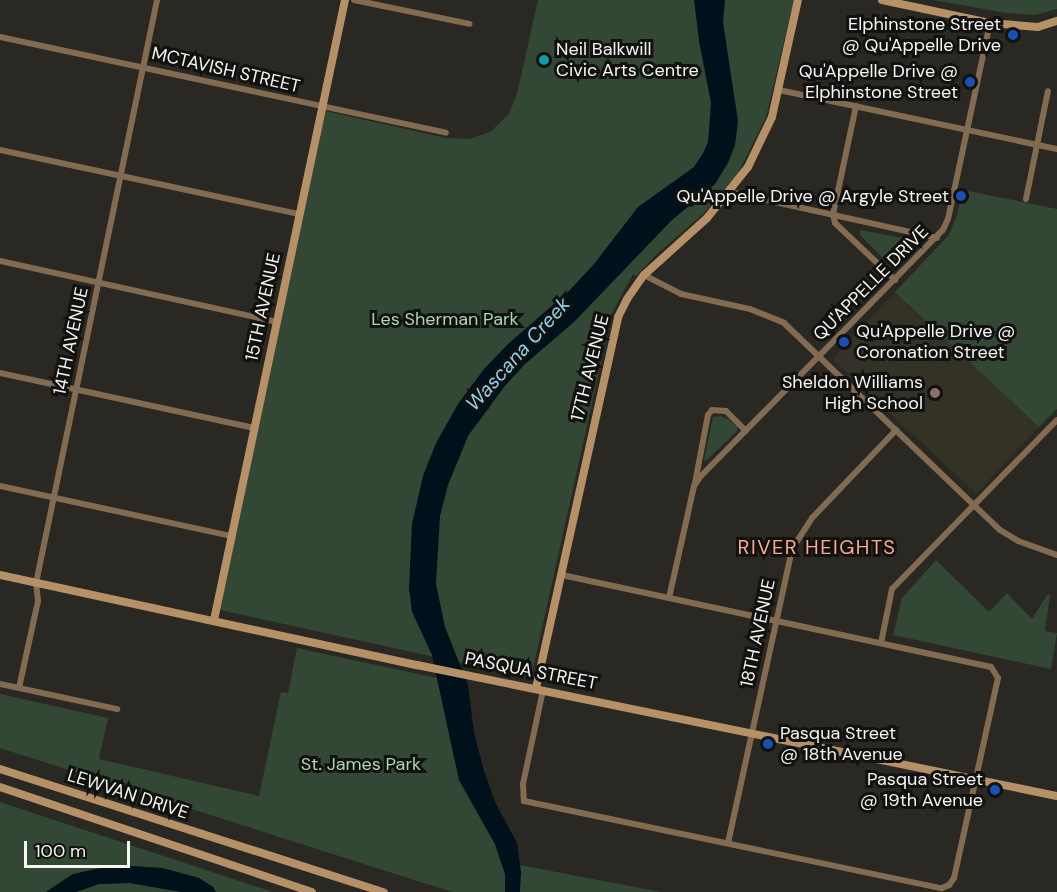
<!DOCTYPE html>
<style>
body{margin:0}
#map{position:relative;width:1057px;height:892px;overflow:hidden;background:#292823;font-family:"DM Sans",sans-serif}
div>[style]{position:absolute}
.built>*{inset:0;background:#343227;transform-origin:0 0}
.green>*{inset:0;background:#334735}
.water>*{inset:0;background:#00111b}
.street>*{height:6px;margin:-3px;padding:0 3px;transform-origin:3px;border-radius:3px;background:#826b51}
.secondary>*{height:8px;margin:-4px;padding:0 4px;transform-origin:4px;border-radius:4px;background:#b69067}
.dots>*{width:16px;height:16px;translate:-50% -50%;box-sizing:border-box;border:3px solid #11110f;border-radius:50%}
span{translate:-50% -50%;white-space:nowrap;text-align:center;line-height:1.15;-webkit-text-stroke:6px #11110f;paint-order:stroke}
.poi-label{font-size:18px;color:#f5f5f1}
.right{translate:-100% -50%;text-align:right}
.left{translate:0 -50%;text-align:left}
.street-label{font-size:18px;color:#f5f5f1}
.park-label{font-size:18px;color:#aad8ad}
.water-label{font-size:20px;color:#91d0ed;font-style:italic}
.neighbourhood-label{font-size:20px;color:#f8a992;letter-spacing:1.5px}
.scale{position:absolute;left:24px;top:841px;width:106px;height:27px;box-sizing:border-box;border:3px solid #f5f5f1;border-top:0;padding-left:8px;font-size:18px;line-height:21px;white-space:nowrap;color:#f5f5f1;-webkit-text-stroke:4px #11110f;paint-order:stroke}
</style>
<div id="map">
<div class="built">
<i style="left:895px;top:292px;width:197px;height:92px;rotate:43deg"></i>
</div>
<div class="green">
<i style="clip-path:polygon(538px 0,794px 0,766px 117px,738px 173px,704px 213px,656px 255px,636px 276px,633px 274px,612px 313px,531px 678px,220px 610px,325px 111px,446px 138px,469px 139px,490px 132px,509px 114px,517px 94px)"></i>
<i style="clip-path:polygon(933px 0,1057px 0,1057px 9px,1035px 15px,1007px 13px)"></i>
<i style="clip-path:polygon(963px 190px,1057px 209px,1057px 409px,1039px 427px,895px 292px,949px 235px,957px 215px)"></i>
<i style="clip-path:polygon(860px 230px,908px 239px,914px 249px,893px 268px,860px 235px)"></i>
<i style="clip-path:polygon(720px 416px,728px 419px,738px 427px,737px 431px,706px 461px,704px 460px,713px 417px)"></i>
<i style="clip-path:polygon(936px 560px,989px 612px,1007px 593px,1032px 619px,1047px 595px,1050px 595px,1045px 631px,1057px 633px,1051px 669px,893px 635px,902px 598px)"></i>
<i style="clip-path:polygon(297px 648px,437px 678px,459px 780px,495px 844px,505px 874px,505px 892px,452px 892px,0 748px,0 694px,108px 718px,99px 759px,259px 796px,281px 692px,288px 693px)"></i>
<i style="clip-path:polygon(0 802px,273px 892px,216px 892px,213px 887px,199px 878px,162px 868px,135px 866px,73px 874px,46px 892px,0 892px)"></i>
<i style="clip-path:polygon(520px 865px,661px 892px,520px 892px)"></i>
<i style="clip-path:polygon(130px 883px,181px 892px,76px 892px,99px 884px)"></i>
</div>
<div class="water">
<i style="clip-path:polygon(694px 0,725px 0,723px 22px,738px 121px,735px 145px,728px 163px,715px 184px,671px 221px,574px 322px,525px 364px,504px 387px,468px 436px,448px 485px,440px 516px,436px 584px,445px 627px,468px 685px,474px 733px,484px 771px,495px 802px,517px 843px,521px 872px,520px 892px,505px 892px,505px 874px,495px 844px,459px 780px,432px 655px,412px 612px,409px 588px,412px 524px,423px 476px,436px 443px,458px 404px,484px 369px,508px 344px,569px 291px,594px 264px,638px 207px,694px 167px,703px 153px,708px 142px,711px 103px,699px 41px)"></i>
<i style="clip-path:polygon(114px 865px,162px 868px,199px 878px,213px 887px,216px 892px,181px 892px,130px 883px,99px 884px,76px 892px,46px 892px,73px 874px)"></i>
</div>
<div class="street">
<i style="left:354px;top:0;width:118px;rotate:11.7deg"></i>
<i style="left:0;top:37px;width:456px;rotate:12.1deg"></i>
<i style="left:779px;top:90px;width:284px;rotate:12deg"></i>
<i style="left:856px;top:106px;width:110px;rotate:102deg"></i>
<i style="left:833px;top:214px;width:9px;rotate:77deg"></i>
<i style="left:835px;top:223px;width:83px;rotate:43.5deg"></i>
<i style="left:0;top:150px;width:306px;rotate:12.1deg"></i>
<i style="left:730px;top:192px;width:212px;rotate:12.5deg"></i>
<i style="left:1026px;top:199px;width:110px;rotate:-78.5deg"></i>
<i style="left:0;top:261px;width:284px;rotate:12.4deg"></i>
<i style="left:644px;top:275px;width:42px;rotate:27.2deg"></i>
<i style="left:681px;top:294px;width:71px;rotate:12.3deg"></i>
<i style="left:750px;top:309px;width:37px;rotate:22deg"></i>
<i style="left:784px;top:323px;width:299px;rotate:43.8deg"></i>
<i style="left:1000px;top:530px;width:21px;rotate:31deg"></i>
<i style="left:1018px;top:541px;width:41px;rotate:19.7deg"></i>
<i style="left:0;top:373px;width:260px;rotate:12.2deg"></i>
<i style="left:695px;top:483px;width:69px;rotate:-79.2deg"></i>
<i style="left:708px;top:415px;width:6px;rotate:-51deg"></i>
<i style="left:712px;top:410px;width:14px;rotate:4deg"></i>
<i style="left:726px;top:411px;width:28px;rotate:45deg"></i>
<i style="left:0;top:486px;width:236px;rotate:12.2deg"></i>
<i style="left:669px;top:598px;width:115px;rotate:-77.4deg"></i>
<i style="left:694px;top:486px;width:11px;rotate:-56deg"></i>
<i style="left:700px;top:477px;width:346px;rotate:-45.5deg"></i>
<i style="left:943px;top:230px;width:12px;rotate:-66deg"></i>
<i style="left:948px;top:219px;width:200px;rotate:-77.9deg"></i>
<i style="left:881px;top:643px;width:55px;rotate:-78.5deg"></i>
<i style="left:892px;top:589px;width:236px;rotate:-45.7deg"></i>
<i style="left:0;top:684px;width:120px;rotate:12.1deg"></i>
<i style="left:19px;top:688px;width:89px;rotate:-77.7deg"></i>
<i style="left:38px;top:601px;width:18px;rotate:-96deg"></i>
<i style="left:36px;top:583px;width:595px;rotate:-78.27deg"></i>
<i style="left:543px;top:690px;width:96px;rotate:102deg"></i>
<i style="left:523px;top:784px;width:17px;rotate:87deg"></i>
<i style="left:524px;top:801px;width:427px;rotate:11.8deg"></i>
<i style="left:942px;top:888px;width:8px;rotate:-23deg"></i>
<i style="left:949px;top:885px;width:9px;rotate:-54deg"></i>
<i style="left:954px;top:878px;width:205px;rotate:-77.6deg"></i>
<i style="left:998px;top:678px;width:13px;rotate:-122deg"></i>
<i style="left:991px;top:667px;width:440px;rotate:-167.9deg"></i>
<i style="left:728px;top:843px;width:301px;rotate:-77.7deg"></i>
<i style="left:792px;top:549px;width:37px;rotate:-57deg"></i>
<i style="left:812px;top:518px;width:122px;rotate:-46.3deg"></i>
</div>
<div class="secondary">
<i style="left:882px;top:0;width:110px;rotate:12deg"></i>
<i style="left:990px;top:23px;width:48px;rotate:4.8deg"></i>
<i style="left:1038px;top:27px;width:20px;rotate:-18deg"></i>
<i style="left:0;top:575px;width:427px;rotate:12.2deg"></i>
<i style="left:417px;top:665px;width:653px;rotate:11.57deg"></i>
<i style="left:214px;top:620px;width:634px;rotate:-78.07deg"></i>
<i style="left:536px;top:688px;width:380px;rotate:-77.5deg"></i>
<i style="left:618px;top:317px;width:20px;rotate:-63deg"></i>
<i style="left:627px;top:299px;width:29px;rotate:-55deg"></i>
<i style="left:644px;top:275px;width:85px;rotate:-42.1deg"></i>
<i style="left:707px;top:218px;width:65px;rotate:-51.2deg"></i>
<i style="left:748px;top:167px;width:55px;rotate:-64.4deg"></i>
<i style="left:772px;top:117px;width:120px;rotate:-77.5deg"></i>
<i style="left:0;top:769px;width:403px;rotate:17.8deg"></i>
<i style="left:0;top:787px;width:329px;rotate:18.6deg"></i>
</div>
<div class="dots">
<i style="left:1013px;top:35px;background:#1a4fb4"></i>
<i style="left:544px;top:60px;background:#0f9aa8"></i>
<i style="left:970px;top:82px;background:#1a4fb4"></i>
<i style="left:961px;top:196px;background:#1a4fb4"></i>
<i style="left:844px;top:342px;background:#1a4fb4"></i>
<i style="left:935px;top:393px;background:#8d6e63"></i>
<i style="left:768px;top:744px;background:#1a4fb4"></i>
<i style="left:995px;top:790px;background:#1a4fb4"></i>
</div>
<div class="poi-label">
<span class="right" style="left:1001px;top:35px">Elphinstone Street<br>@ Qu'Appelle Drive</span>
<span class="left" style="left:556px;top:60px">Neil Balkwill<br>Civic Arts Centre</span>
<span class="right" style="left:958px;top:82px">Qu'Appelle Drive @<br>Elphinstone Street</span>
<span class="right" style="left:949px;top:196px">Qu'Appelle Drive @ Argyle Street</span>
<span class="left" style="left:856px;top:342px">Qu'Appelle Drive @<br>Coronation Street</span>
<span class="right" style="left:923px;top:393px">Sheldon Williams<br>High School</span>
<span class="left" style="left:780px;top:744px">Pasqua Street<br>@ 18th Avenue</span>
<span class="right" style="left:983px;top:790px">Pasqua Street<br>@ 19th Avenue</span>
</div>
<div class="street-label">
<span style="left:226px;top:70px;rotate:13deg">MCTAVISH STREET</span>
<span style="left:871px;top:283px;rotate:-45deg">QU'APPELLE DRIVE</span>
<span style="left:263px;top:307px;rotate:-78deg">15TH AVENUE</span>
<span style="left:71px;top:341px;rotate:-78deg">14TH AVENUE</span>
<span style="left:590px;top:368px;rotate:-76deg">17TH AVENUE</span>
<span style="left:758px;top:633px;rotate:-78deg">18TH AVENUE</span>
<span style="left:531px;top:671px;rotate:11deg">PASQUA STREET</span>
<span style="left:128px;top:794px;rotate:18deg">LEWVAN DRIVE</span>
</div>
<div class="park-label">
<span style="left:445px;top:319px">Les Sherman Park</span>
<span style="left:361px;top:764px">St. James Park</span>
</div>
<div class="water-label">
<span style="left:518px;top:354px;rotate:-48deg">Wascana Creek</span>
</div>
<div class="neighbourhood-label">
<span style="left:817px;top:547px">RIVER HEIGHTS</span>
</div>
<div class="scale">100 m</div>
</div>
